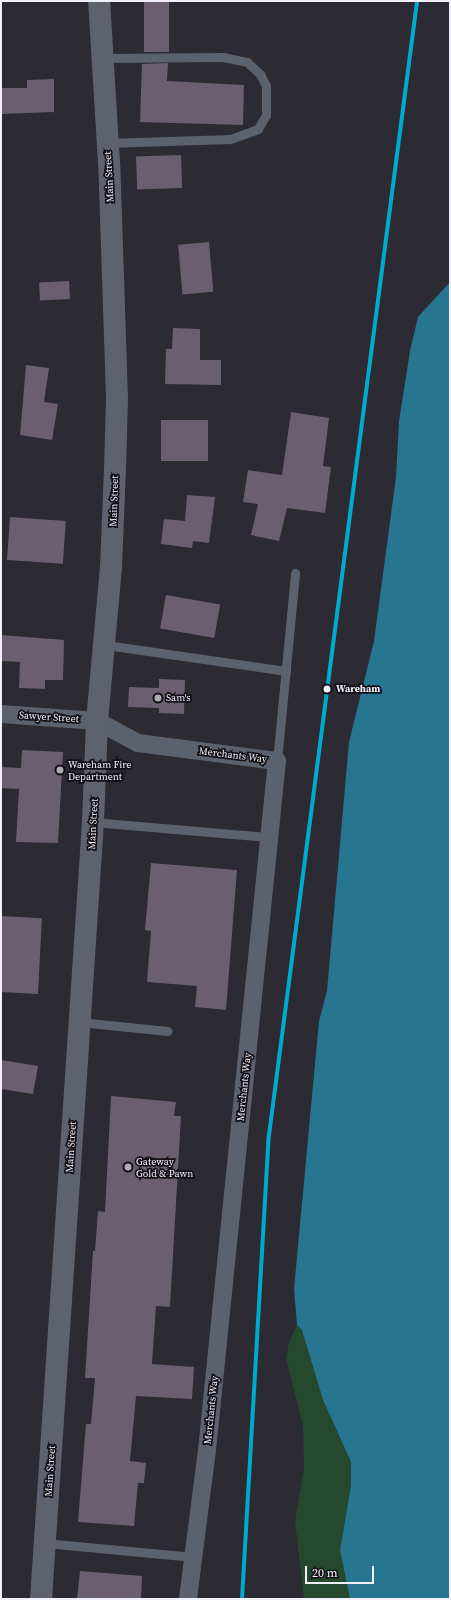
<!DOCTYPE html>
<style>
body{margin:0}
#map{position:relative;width:451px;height:1600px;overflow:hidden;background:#2c2a32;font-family:"Source Serif 4",serif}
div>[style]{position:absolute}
.green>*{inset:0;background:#24492d}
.water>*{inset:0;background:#277691}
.building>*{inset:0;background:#695f70;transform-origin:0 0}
.service>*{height:9px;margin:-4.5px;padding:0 4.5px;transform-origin:4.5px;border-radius:4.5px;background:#5c616f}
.minor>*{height:18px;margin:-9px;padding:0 9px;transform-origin:9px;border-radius:9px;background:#5c616f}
.primary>*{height:22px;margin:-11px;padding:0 11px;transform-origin:11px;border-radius:11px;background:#5e616e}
.rail-1>*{height:4px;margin:-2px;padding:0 2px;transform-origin:2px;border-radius:2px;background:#00a9ce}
.dots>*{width:11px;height:11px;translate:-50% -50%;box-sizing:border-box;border:2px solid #131117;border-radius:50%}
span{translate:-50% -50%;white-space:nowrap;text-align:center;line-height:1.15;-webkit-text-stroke:3.5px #131117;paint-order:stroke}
.street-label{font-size:10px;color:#f2f0fa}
.stop-label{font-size:10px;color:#f2f0fa;font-weight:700}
.left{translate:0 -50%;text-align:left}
.poi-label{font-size:10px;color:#f2f0fa}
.frame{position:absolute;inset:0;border:2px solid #f2f0fa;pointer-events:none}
.scale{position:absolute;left:305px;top:1566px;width:69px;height:18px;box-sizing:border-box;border:2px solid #f2f0fa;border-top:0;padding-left:5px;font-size:12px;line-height:14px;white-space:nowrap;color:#f2f0fa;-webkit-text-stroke:3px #131117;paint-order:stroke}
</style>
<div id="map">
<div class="green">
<i style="clip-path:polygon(297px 1325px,302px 1330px,323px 1400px,351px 1462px,351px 1485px,340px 1550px,350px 1599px,304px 1599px,295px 1521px,304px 1469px,303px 1425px,286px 1359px,289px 1342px)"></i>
</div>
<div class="water">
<i style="clip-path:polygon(450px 282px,450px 1599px,350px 1599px,340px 1550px,351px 1485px,351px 1462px,323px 1400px,302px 1330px,297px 1325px,294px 1289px,319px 1021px,327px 991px,349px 742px,374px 641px,396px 477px,399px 421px,410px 351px,418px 317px)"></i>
</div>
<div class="building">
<i style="left:144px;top:1px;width:25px;height:51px"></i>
<i style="clip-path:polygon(168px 63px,167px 81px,244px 85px,243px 125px,140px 122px,142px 64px)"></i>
<i style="clip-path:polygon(54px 79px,54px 112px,1px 114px,1px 88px,27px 88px,27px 80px)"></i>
<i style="left:181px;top:155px;width:33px;height:45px;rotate:88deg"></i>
<i style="left:209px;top:242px;width:50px;height:31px;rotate:85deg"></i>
<i style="left:69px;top:281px;width:18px;height:30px;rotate:87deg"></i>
<i style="clip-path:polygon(173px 328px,200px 329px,200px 360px,221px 360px,221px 385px,165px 384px,166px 349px,172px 349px)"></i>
<i style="clip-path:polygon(26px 365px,49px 368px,44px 402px,58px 404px,52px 440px,20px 435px)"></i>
<i style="clip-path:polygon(291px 412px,329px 418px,323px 466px,331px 467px,325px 513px,287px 508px,279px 541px,251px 535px,258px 504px,243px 502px,248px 470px,282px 475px)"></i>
<i style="left:161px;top:420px;width:47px;height:41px"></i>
<i style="clip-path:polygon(187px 495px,215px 497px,209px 543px,193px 541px,192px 548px,161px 544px,164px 519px,185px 521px)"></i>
<i style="left:10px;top:517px;width:56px;height:43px;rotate:4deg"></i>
<i style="left:166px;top:595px;width:55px;height:34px;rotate:10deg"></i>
<i style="clip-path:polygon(1px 635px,64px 640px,63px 680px,45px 680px,45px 689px,19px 688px,20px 662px,1px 661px)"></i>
<i style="clip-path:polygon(159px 679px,185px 680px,184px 714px,159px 713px,159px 708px,128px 707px,129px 687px,159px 688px)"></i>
<i style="clip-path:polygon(22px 750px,63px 752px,58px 843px,16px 842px,19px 789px,1px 788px,1px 767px,21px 768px)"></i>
<i style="clip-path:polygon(151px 863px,237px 870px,226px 1010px,195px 1007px,197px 986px,147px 982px,151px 931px,145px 930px)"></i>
<i style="left:1px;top:916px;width:41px;height:76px;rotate:3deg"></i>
<i style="clip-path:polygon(1px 1060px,38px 1066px,33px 1094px,1px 1089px)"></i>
<i style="clip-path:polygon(111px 1096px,176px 1102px,174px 1116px,181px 1116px,170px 1307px,156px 1306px,152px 1364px,194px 1367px,192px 1399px,136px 1396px,130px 1461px,146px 1463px,144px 1483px,138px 1483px,134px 1526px,78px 1522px,86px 1424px,91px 1424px,95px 1378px,85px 1378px,93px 1251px,95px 1251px,98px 1211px,105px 1212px)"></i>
<i style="clip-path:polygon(80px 1571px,142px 1576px,141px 1599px,77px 1599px)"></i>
</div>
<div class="service">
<i style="left:103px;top:58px;width:120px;rotate:-0.5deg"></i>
<i style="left:223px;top:57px;width:25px;rotate:12deg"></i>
<i style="left:247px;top:62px;width:18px;rotate:43deg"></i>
<i style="left:260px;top:74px;width:13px;rotate:63deg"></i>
<i style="left:266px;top:86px;width:29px;rotate:90deg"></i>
<i style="left:266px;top:115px;width:16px;rotate:120deg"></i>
<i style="left:258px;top:129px;width:30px;rotate:160deg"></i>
<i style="left:230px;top:139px;width:122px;rotate:178.1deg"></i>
<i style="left:106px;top:645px;width:182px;rotate:8.2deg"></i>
<i style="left:277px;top:761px;width:189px;rotate:-84.5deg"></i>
<i style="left:93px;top:822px;width:177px;rotate:4.9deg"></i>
<i style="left:79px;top:1022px;width:89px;rotate:5.8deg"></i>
<i style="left:45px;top:1543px;width:149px;rotate:5.4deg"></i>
</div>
<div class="minor">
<i style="left:1px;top:714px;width:96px;rotate:4.2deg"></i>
<i style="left:97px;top:721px;width:47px;rotate:28.2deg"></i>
<i style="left:138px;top:743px;width:140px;rotate:7.4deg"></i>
<i style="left:277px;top:761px;width:693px;rotate:95.8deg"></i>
<i style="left:207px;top:1450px;width:150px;rotate:97.3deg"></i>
</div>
<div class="primary">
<i style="left:41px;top:1599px;width:779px;rotate:-86.17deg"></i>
<i style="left:93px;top:822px;width:101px;rotate:-87.7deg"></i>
<i style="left:97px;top:721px;width:154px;rotate:-84.8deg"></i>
<i style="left:111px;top:568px;width:98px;rotate:-87.7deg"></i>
<i style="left:115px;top:470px;width:72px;rotate:-88.4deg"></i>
<i style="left:117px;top:398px;width:235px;rotate:-91.9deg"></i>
<i style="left:109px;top:163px;width:162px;rotate:-93.5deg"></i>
</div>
<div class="rail-1">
<i style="left:242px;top:1599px;width:465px;rotate:-86.7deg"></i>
<i style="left:269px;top:1135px;width:1144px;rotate:-82.56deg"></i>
</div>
<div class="dots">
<i style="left:327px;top:689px;background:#f2f0fa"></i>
<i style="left:158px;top:698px;background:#adabb4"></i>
<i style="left:60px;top:770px;background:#adabb4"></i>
<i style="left:128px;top:1167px;background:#adabb4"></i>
</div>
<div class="street-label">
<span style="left:109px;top:177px;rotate:-93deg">Main Street</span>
<span style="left:114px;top:501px;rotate:-88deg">Main Street</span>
<span style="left:49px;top:717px;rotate:4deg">Sawyer Street</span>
<span style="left:233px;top:755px;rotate:7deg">Merchants Way</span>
<span style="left:93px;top:824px;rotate:-87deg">Main Street</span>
<span style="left:244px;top:1087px;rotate:-84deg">Merchants Way</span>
<span style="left:71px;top:1147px;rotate:-86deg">Main Street</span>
<span style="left:211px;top:1410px;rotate:-84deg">Merchants Way</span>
<span style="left:50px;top:1471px;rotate:-86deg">Main Street</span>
</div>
<div class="stop-label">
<span class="left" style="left:336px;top:689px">Wareham</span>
</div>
<div class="poi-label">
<span class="left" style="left:166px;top:698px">Sam's</span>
<span class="left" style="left:68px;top:770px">Wareham Fire<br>Department</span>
<span class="left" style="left:136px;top:1167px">Gateway<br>Gold &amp; Pawn</span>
</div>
<div class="frame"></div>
<div class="scale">20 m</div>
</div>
